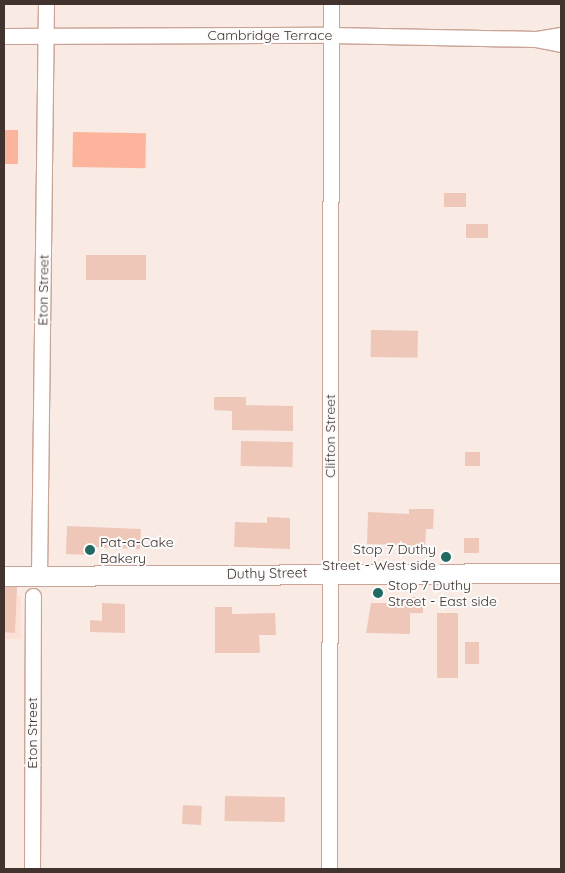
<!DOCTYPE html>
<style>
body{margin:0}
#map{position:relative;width:565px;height:873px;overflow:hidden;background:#faeae4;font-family:Quicksand,sans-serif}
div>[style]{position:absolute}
.built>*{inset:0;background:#fde0d6;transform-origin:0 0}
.green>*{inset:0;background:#fcb59c;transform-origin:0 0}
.building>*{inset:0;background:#eec7b9;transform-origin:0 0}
.roads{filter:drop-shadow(1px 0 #c9a496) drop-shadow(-1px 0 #c9a496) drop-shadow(0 1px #c9a496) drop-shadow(0 -1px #c9a496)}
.minor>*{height:15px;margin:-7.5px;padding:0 7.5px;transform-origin:7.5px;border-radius:7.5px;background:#fff}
.tertiary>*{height:19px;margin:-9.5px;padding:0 9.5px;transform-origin:9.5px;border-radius:9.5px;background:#fff}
.dots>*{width:14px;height:14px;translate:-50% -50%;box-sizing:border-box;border:2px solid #fbfbfb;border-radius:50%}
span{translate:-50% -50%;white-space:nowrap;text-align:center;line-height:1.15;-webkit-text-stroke:4px #fbfbfb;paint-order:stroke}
.street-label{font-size:14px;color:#42332e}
.poi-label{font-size:14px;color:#42332e}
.left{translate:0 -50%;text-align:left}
.right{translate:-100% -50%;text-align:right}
.frame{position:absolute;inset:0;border:5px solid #42332e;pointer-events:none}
</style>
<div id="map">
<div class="built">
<i style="left:4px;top:596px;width:17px;height:43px"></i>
</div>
<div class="green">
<i style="left:4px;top:130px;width:14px;height:34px"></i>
<i style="left:73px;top:132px;width:73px;height:35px;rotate:1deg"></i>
</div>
<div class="building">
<i style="left:444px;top:193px;width:22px;height:14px"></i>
<i style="left:466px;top:224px;width:22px;height:14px"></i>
<i style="left:86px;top:255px;width:60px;height:25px"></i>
<i style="left:371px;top:330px;width:47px;height:27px;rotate:1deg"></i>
<i style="clip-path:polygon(214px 397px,246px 397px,246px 405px,293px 406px,293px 431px,232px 430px,232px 411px,214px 410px)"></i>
<i style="left:241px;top:441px;width:52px;height:25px;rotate:1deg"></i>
<i style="left:465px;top:452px;width:15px;height:14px"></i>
<i style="clip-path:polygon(409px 509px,434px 509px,433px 529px,426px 529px,425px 551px,403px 550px,403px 545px,367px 544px,368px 512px,409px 514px)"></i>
<i style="clip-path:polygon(267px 517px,290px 518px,290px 549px,234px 547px,235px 522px,267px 523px)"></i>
<i style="clip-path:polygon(67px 526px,141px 529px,140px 549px,90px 547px,90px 555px,66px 554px)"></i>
<i style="left:464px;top:538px;width:15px;height:15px"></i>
<i style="clip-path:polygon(4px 587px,17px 587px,15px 633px,4px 632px)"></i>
<i style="clip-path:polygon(409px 597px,423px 597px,423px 613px,410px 613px,410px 634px,366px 633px,371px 603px,409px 603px)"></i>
<i style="clip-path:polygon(102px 603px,125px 604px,125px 633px,90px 632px,90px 620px,102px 621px)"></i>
<i style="clip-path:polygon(215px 607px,232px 607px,232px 614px,275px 613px,276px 635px,259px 635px,260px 653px,215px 653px)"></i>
<i style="left:437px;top:613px;width:21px;height:65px"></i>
<i style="left:465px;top:642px;width:14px;height:22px"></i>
<i style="left:225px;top:796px;width:60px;height:25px;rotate:1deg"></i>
<i style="left:183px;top:805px;width:19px;height:19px;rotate:3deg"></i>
</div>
<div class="roads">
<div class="minor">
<i style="left:561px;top:35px;width:26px;rotate:171deg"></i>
<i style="left:535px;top:39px;width:26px;rotate:11deg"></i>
<i style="left:4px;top:36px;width:327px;rotate:-0.2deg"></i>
<i style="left:331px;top:35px;width:204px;rotate:1.1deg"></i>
<i style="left:39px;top:576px;width:572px;rotate:-89.3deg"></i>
<i style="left:32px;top:869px;width:273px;rotate:-89.8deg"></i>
<i style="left:329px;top:869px;width:865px;rotate:-89.87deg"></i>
</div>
<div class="tertiary">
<i style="left:4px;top:576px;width:557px;rotate:-0.31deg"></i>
</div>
</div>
<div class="dots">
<i style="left:90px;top:550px;background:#206a62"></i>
<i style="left:446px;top:557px;background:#206a62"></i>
<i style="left:378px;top:593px;background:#206a62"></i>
</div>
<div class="street-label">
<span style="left:270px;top:35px">Cambridge Terrace</span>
<span style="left:43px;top:290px;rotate:-89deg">Eton Street</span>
<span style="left:330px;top:436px;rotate:-90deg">Clifton Street</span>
<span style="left:267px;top:573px;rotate:-1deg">Duthy Street</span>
<span style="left:32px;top:733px;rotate:-90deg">Eton Street</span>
</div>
<div class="poi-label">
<span class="left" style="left:100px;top:550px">Pat-a-Cake<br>Bakery</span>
<span class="right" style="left:436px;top:557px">Stop 7 Duthy<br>Street - West side</span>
<span class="left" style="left:388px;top:593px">Stop 7 Duthy<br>Street - East side</span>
</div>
<div class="frame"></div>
</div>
